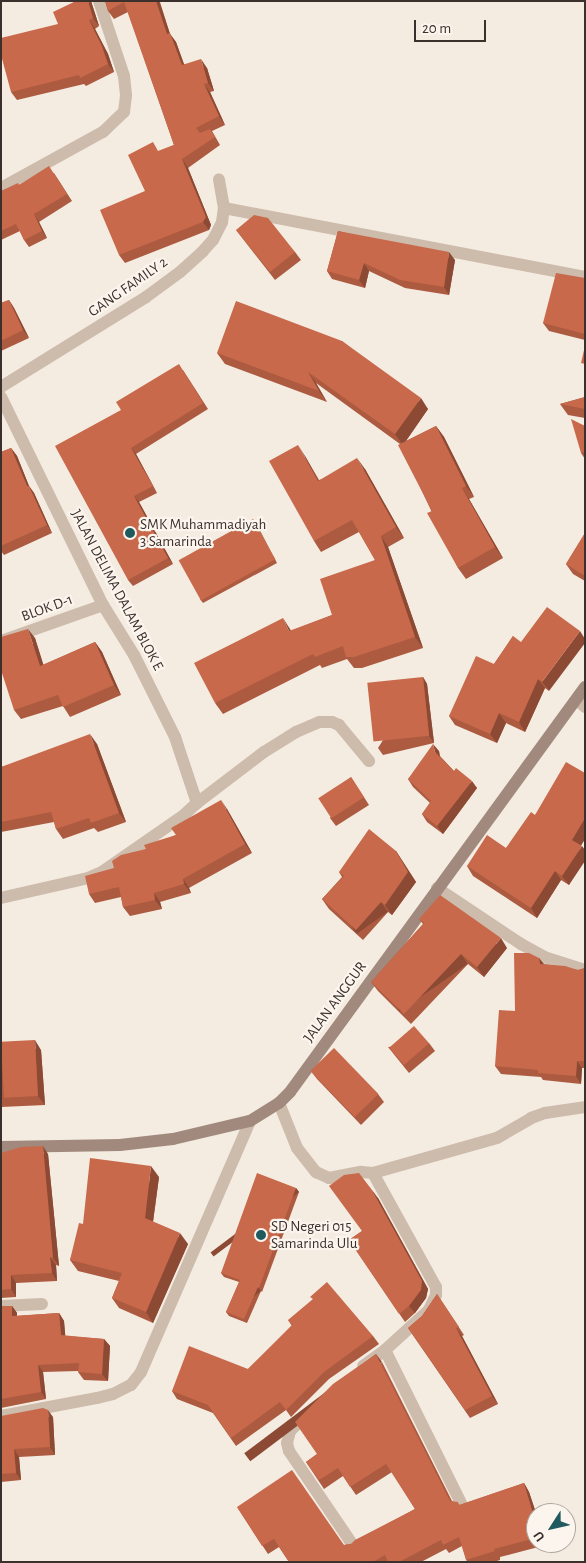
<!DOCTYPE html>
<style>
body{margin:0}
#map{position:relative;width:586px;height:1563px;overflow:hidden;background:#f4ebe1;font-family:"Alegreya Sans",sans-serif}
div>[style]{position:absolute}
.street>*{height:12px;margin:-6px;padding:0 6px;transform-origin:6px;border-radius:6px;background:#cdbbac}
.secondary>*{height:12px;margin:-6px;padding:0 6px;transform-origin:6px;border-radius:6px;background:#a18a7d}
.wall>*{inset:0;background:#ac5a40}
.shaded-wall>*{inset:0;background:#8c4a34;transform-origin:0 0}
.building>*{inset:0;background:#c8694b;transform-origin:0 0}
.dots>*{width:14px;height:14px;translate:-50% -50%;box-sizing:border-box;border:2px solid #fbf5ee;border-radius:50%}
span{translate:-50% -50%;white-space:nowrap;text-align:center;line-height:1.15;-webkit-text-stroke:4.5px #fbf5ee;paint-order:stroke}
.street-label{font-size:15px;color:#3b302b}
.poi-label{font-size:15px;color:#3b302b}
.left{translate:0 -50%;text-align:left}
.frame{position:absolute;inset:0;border:2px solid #3b302b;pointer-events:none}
.north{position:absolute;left:526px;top:1503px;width:50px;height:50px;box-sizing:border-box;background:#fbf5ee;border:1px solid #aea6a0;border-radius:50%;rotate:235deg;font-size:14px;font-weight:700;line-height:20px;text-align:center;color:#3b302b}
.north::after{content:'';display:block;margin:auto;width:18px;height:22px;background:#1f5a5e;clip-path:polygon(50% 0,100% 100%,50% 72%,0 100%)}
.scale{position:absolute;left:414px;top:20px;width:72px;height:22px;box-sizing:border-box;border:2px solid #3b302b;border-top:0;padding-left:6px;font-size:15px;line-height:18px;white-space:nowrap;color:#3b302b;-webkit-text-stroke:4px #fbf5ee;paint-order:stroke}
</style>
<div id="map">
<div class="street">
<i style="left:1px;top:188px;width:116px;rotate:-28.8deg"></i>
<i style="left:103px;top:132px;width:29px;rotate:-44deg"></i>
<i style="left:124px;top:112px;width:17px;rotate:-83deg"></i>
<i style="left:126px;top:95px;width:19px;rotate:-96deg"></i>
<i style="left:124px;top:76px;width:79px;rotate:-108.4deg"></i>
<i style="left:224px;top:208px;width:368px;rotate:10.8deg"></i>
<i style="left:1px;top:387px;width:171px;rotate:-31.8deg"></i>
<i style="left:146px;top:297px;width:42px;rotate:-36.3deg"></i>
<i style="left:180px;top:272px;width:31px;rotate:-42deg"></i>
<i style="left:203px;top:251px;width:15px;rotate:-48deg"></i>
<i style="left:213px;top:240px;width:20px;rotate:-63deg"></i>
<i style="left:222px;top:222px;width:14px;rotate:-82deg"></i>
<i style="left:224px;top:208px;width:29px;rotate:-100deg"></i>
<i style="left:1px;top:397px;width:232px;rotate:63.9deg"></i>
<i style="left:103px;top:605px;width:59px;rotate:58.2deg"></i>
<i style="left:134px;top:655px;width:92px;rotate:63.4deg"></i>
<i style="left:175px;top:737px;width:70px;rotate:71.6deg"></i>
<i style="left:1px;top:641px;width:108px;rotate:-19.4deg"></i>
<i style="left:577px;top:700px;width:11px;rotate:41deg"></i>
<i style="left:437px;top:888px;width:101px;rotate:33.7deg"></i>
<i style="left:521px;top:944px;width:26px;rotate:29deg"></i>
<i style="left:544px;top:957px;width:43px;rotate:17.6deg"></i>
<i style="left:1px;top:898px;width:89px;rotate:-12.9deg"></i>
<i style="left:88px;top:878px;width:15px;rotate:-23deg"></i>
<i style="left:102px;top:872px;width:100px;rotate:-34.8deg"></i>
<i style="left:184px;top:815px;width:18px;rotate:-43deg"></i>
<i style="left:197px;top:803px;width:84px;rotate:-37.3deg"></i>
<i style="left:264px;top:752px;width:38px;rotate:-32deg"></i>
<i style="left:296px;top:732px;width:26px;rotate:-23deg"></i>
<i style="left:320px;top:722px;width:12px"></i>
<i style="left:332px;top:722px;width:8px;rotate:23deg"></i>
<i style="left:339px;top:725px;width:47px;rotate:50.2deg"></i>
<i style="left:279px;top:1103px;width:48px;rotate:68.2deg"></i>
<i style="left:297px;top:1148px;width:31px;rotate:52deg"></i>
<i style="left:316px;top:1172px;width:14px;rotate:25deg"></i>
<i style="left:329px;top:1178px;width:33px;rotate:-11deg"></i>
<i style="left:361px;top:1172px;width:12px;rotate:5deg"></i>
<i style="left:373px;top:1173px;width:130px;rotate:61.1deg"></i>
<i style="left:436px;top:1287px;width:8px;rotate:90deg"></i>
<i style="left:436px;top:1295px;width:17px;rotate:115deg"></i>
<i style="left:429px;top:1310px;width:59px;rotate:137.7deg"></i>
<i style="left:385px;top:1350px;width:27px;rotate:144deg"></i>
<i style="left:373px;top:1173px;width:129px;rotate:-15.8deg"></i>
<i style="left:497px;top:1138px;width:39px;rotate:-30deg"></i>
<i style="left:531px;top:1118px;width:15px;rotate:-20deg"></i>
<i style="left:545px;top:1113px;width:40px;rotate:-8.5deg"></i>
<i style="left:1px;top:1306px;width:41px;rotate:-2.8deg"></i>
<i style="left:385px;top:1350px;width:171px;rotate:63.6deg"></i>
<i style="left:308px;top:1413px;width:25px;rotate:135deg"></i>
<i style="left:290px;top:1431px;width:12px;rotate:104deg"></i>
<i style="left:287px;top:1443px;width:8px;rotate:76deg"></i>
<i style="left:289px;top:1451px;width:114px;rotate:55.8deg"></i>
<i style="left:1px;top:1416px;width:98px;rotate:-10.6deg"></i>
<i style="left:97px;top:1398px;width:16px;rotate:-14deg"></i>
<i style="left:113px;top:1394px;width:20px;rotate:-27deg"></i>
<i style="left:131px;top:1385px;width:16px;rotate:-52deg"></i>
<i style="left:141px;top:1372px;width:274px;rotate:-66.5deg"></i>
</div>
<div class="secondary">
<i style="left:1px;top:1147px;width:119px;rotate:-1deg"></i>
<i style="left:120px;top:1145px;width:53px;rotate:-6.5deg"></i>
<i style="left:173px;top:1139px;width:79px;rotate:-13.2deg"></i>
<i style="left:250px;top:1121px;width:34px;rotate:-32deg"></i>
<i style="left:279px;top:1103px;width:16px;rotate:-45deg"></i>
<i style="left:290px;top:1092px;width:501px;rotate:-53.93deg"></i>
</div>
<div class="wall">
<i style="clip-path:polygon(91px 1px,99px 26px,95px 29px,108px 54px,114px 72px,86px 86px,84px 84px,17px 100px,11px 92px,58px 24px)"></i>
<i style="clip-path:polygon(105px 1px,162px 1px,160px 2px,170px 34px,176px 42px,184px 64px,207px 68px,214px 91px,210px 92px,225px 125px,212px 131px,220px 145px,188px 168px,211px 225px,209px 230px,125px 263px,119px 255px,145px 191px,159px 151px,174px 145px,128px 12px,114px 19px,108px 11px)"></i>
<i style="clip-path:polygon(54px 173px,72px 201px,39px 222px,47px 238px,29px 247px,24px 240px,20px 231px,1px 240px,1px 191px)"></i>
<i style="clip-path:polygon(236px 230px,295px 252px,301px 260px,275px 280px)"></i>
<i style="clip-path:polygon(338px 231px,455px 260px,449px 295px,405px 288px,369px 271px,365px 288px,332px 279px,327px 271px)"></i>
<i style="clip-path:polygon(585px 278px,585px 340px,549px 331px,543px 323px)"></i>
<i style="clip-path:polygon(9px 300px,14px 308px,29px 338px,1px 351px,1px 303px)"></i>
<i style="clip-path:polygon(342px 341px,428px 409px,406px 441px,436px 426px,444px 437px,474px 497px,469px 499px,503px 558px,466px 579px,458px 568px,400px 444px,316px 383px,327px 402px,225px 364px,217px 353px)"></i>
<i style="clip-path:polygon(183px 370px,208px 409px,136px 454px,157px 493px,139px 502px,173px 564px,133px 586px,128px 580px,121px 410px)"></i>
<i style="clip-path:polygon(585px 397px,585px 418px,568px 415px,560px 404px)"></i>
<i style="clip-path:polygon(585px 426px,585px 459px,581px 453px)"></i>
<i style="clip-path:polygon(11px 448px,17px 456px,29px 486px,34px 493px,52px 533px,4px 555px,1px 551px,1px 452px)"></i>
<i style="clip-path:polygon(305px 456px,319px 480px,365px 469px,404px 538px,388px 547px,423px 648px,362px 668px,354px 668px,347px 659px,322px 668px,320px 665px,223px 714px,215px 703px,291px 631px,332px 615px,375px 560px,359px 532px,321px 552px,314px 541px)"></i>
<i style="clip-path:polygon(253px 519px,277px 563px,203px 603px,200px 599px)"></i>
<i style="clip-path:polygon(585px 533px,585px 581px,573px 574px,566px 564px)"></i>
<i style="clip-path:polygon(513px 636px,549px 691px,545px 688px,525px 732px,506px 723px,497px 743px,455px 725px,449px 716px,494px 664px)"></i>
<i style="clip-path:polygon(35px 638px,43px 665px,95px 642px,102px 652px,121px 695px,70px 717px,63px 706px,21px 719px,14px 710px)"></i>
<i style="clip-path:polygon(423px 677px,427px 684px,434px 743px,383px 755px,378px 748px)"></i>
<i style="clip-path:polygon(97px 744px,126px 822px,98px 832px,94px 828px,63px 839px,56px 829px,54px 822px,1px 832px,1px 767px)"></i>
<i style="clip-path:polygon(439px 751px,440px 756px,454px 771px,477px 788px,443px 834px,427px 822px,422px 814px,430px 803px,413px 787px,408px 779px)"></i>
<i style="clip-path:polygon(585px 773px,585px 839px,581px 845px,569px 885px,561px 880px,537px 918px,473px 876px,467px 866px,506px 848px,535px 815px)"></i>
<i style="clip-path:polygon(351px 777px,369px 805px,336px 826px,330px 818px)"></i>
<i style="clip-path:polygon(227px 809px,252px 853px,189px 888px,191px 893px,160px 902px,162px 909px,130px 916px,123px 907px,121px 897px,95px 903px,89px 894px,114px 868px,146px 849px,176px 835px)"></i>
<i style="clip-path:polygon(396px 851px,416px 882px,392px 915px,388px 912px,363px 940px,329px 909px,322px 899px,342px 877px,339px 872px)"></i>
<i style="clip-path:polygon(419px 919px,507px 948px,484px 977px,468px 964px,411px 1024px,378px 991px,371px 982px,423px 924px)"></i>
<i style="clip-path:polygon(539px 958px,544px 964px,578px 970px,585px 968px,585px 1068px,582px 1068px,581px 1084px,543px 1080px,541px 1077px,501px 1074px,495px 1066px,515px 1011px)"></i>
<i style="clip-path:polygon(1px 1042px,41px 1050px,45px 1105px,1px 1107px)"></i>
<i style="clip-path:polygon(429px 1043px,435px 1051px,409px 1073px,388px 1047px)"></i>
<i style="clip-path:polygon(311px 1071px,378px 1094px,384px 1102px,361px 1125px,317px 1079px)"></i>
<i style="clip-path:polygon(1px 1153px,48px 1154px,59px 1266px,56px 1265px,57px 1281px,16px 1283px,16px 1297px,1px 1298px)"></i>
<i style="clip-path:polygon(159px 1177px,153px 1222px,188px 1244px,153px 1323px,119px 1308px,112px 1298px,119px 1281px,78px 1271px,70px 1260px,83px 1224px)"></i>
<i style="clip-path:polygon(296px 1188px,299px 1192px,262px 1292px,261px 1291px,247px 1323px,229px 1316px,226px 1312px,239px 1282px,224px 1277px,221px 1273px)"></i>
<i style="clip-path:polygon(378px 1198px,428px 1289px,426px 1298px,415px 1313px,405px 1322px,349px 1240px,362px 1231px)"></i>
<i style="clip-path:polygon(437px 1294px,464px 1335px,462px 1336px,498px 1404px,470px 1418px,408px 1328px,422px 1316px)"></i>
<i style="clip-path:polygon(1px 1306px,12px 1306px,17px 1313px,17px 1316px,59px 1313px,64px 1321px,65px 1336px,104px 1339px,110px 1346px,108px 1381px,84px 1380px,78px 1372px,78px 1371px,43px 1372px,46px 1399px,1px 1408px)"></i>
<i style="clip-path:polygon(288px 1320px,373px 1336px,379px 1344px,329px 1379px,291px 1417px,286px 1410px,236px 1446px,213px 1413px,177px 1399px,172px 1391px,248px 1369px,292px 1326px)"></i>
<i style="clip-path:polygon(382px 1362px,452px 1501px,460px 1505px,524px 1483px,529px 1492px,536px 1513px,536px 1543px,545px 1543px,546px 1545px,500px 1557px,500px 1560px,494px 1562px,467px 1562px,462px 1546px,449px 1553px,446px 1549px,421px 1562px,289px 1562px,279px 1547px,268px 1554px,237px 1507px,344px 1545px,351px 1544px,415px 1509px,392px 1472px,356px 1495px,343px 1476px,324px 1489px,306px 1462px,317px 1454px)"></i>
<i style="clip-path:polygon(1px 1416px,53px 1417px,55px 1455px,19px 1457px,21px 1480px,1px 1482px)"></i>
</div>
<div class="shaded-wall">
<i style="clip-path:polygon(88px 1px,91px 1px,99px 26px,93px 18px)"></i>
<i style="clip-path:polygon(156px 1px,159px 1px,170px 34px,176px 42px,187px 73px,182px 65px,167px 34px)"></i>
<i style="clip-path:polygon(89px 20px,95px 29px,108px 54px,114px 72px,108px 64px)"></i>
<i style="clip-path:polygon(201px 59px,207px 68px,214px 91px,208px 83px)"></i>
<i style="clip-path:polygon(204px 84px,210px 92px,225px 125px,219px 116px)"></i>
<i style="clip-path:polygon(182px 159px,188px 168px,211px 225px,209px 230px,203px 222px)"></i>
<i style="clip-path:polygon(34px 214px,39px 222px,47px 238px,42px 231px)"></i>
<i style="clip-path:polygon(449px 252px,455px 260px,449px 295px,444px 287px)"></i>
<i style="clip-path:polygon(364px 263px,369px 271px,365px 288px,359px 280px)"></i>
<i style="clip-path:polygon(9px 300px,14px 308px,29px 338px,23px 330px)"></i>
<i style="clip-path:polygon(308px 372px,316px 383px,327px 402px,319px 391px)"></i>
<i style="clip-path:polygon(421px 398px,428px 409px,403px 445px,395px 434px)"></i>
<i style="clip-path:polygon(436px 426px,444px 437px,474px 497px,466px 486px)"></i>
<i style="clip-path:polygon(298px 445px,305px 456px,325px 492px,318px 481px)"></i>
<i style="clip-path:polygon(11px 448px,17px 456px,29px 486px,34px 493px,52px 533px,47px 525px,27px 486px)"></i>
<i style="clip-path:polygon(131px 448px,136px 454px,157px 493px,153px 486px)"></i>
<i style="clip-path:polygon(357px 458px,365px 469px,404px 538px,396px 527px)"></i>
<i style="clip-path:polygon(462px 488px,469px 499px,503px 558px,495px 547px)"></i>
<i style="clip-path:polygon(134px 496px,139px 502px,173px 564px,168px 558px)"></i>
<i style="clip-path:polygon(253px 519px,256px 523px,277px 563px,275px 559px)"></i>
<i style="clip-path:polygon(381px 536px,388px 547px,423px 648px,415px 637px)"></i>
<i style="clip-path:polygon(283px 618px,290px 629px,297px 642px,289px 631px)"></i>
<i style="clip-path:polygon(28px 629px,35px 638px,47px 676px,40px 666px)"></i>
<i style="clip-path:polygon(580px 631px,585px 639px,585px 643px,549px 691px,542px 682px)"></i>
<i style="clip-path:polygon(95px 642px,102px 652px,121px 695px,114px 685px)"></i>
<i style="clip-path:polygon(423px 677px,427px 684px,434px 743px,429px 736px)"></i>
<i style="clip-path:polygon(538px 679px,545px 688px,525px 732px,519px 722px)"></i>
<i style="clip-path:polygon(499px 713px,506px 723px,497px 743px,490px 734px)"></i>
<i style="clip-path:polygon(90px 734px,97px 744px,126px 822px,119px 813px)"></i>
<i style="clip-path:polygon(433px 744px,439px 751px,440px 760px,435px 752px)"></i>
<i style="clip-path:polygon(472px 781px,477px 788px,443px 834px,437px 826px)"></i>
<i style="clip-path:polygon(221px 800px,227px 809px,252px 853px,245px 844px)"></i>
<i style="clip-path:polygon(585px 818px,585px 839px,579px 849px,572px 840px)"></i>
<i style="clip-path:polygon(582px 846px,585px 850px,585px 861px,569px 885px,562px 876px)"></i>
<i style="clip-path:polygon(396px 851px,416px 882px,392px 915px,385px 905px)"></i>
<i style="clip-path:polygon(555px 871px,561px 880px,537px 918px,531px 908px)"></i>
<i style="clip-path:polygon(183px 879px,189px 888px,191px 893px,184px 884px)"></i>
<i style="clip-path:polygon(154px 893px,160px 902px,162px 909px,155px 900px)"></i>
<i style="left:381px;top:902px;width:12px;height:38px;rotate:55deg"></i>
<i style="clip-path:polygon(501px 938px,507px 948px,484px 977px,477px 967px)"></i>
<i style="left:461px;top:954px;width:12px;height:83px;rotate:55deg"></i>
<i style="clip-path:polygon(539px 958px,545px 966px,540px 964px)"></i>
<i style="clip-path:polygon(35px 1040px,41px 1050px,45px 1105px,38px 1096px)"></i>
<i style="clip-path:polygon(577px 1061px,582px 1068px,581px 1084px,576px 1076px)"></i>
<i style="clip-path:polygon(43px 1146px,48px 1154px,59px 1266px,53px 1258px)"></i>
<i style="clip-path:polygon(151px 1166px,159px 1177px,152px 1229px,145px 1218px)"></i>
<i style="left:296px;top:1188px;width:5px;height:107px;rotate:53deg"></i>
<i style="clip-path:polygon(372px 1190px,378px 1198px,428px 1289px,426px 1298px,415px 1313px,409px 1306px)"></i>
<i style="clip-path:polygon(180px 1233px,188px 1244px,153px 1323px,146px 1312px)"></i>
<i style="clip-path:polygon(50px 1257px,56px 1265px,57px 1281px,52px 1273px)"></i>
<i style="clip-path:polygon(11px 1275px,16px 1283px,16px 1297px,11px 1289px)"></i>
<i style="left:258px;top:1287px;width:5px;height:35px;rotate:53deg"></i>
<i style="clip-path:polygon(12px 1306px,17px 1313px,17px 1324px,12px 1316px)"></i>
<i style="clip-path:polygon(59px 1313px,64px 1321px,66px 1343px,61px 1335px)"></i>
<i style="clip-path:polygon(456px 1328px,462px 1336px,498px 1404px,492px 1396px)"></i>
<i style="clip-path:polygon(104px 1339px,110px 1346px,108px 1381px,102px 1374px)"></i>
<i style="left:376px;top:1354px;width:10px;height:165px;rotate:53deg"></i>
<i style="clip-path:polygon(38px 1365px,43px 1372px,46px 1399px,41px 1392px)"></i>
<i style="clip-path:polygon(48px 1410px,53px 1417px,55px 1455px,50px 1447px)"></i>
<i style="clip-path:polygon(14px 1449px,19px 1457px,21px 1480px,16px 1473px)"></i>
<i style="clip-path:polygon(524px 1483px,529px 1492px,536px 1513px,536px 1524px)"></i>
</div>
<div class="building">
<i style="clip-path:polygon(76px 1px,88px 1px,93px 18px,89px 20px,102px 46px,108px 64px,80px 78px,79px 75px,11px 92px,1px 55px,1px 38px,58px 24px,53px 12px)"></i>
<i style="clip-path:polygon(105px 1px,156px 1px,167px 34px,170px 33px,182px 65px,201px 59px,208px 83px,204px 84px,219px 116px,196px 128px,200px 133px,210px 129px,215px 137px,182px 159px,206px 217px,203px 222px,119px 255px,100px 210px,145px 191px,128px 155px,153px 142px,158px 151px,174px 145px,124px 2px,108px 11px)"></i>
<i style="clip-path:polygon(49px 166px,67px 194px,34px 214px,42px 231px,24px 240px,16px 224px,1px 231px,1px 191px,18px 183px,19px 185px)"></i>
<i style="clip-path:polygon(254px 215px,268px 218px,295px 252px,270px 272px,236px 230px)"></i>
<i style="clip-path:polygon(338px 231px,449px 252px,444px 287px,400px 280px,364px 263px,359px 280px,327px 271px)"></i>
<i style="clip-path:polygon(556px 273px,585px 278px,585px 334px,543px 323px)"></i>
<i style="clip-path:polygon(9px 300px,23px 330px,1px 341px,1px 303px)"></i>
<i style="clip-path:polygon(236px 301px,342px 341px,421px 398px,395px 434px,308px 372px,319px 391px,217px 353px)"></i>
<i style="clip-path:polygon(585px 346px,585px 364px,581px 363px)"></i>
<i style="clip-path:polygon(179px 364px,203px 403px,131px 448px,153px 486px,134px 496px,168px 558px,128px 580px,55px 446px,121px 410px,116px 402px)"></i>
<i style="clip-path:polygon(585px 397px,585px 409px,560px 404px)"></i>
<i style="clip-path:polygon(571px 419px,585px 426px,585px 452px,581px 453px)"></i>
<i style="clip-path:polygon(436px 426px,466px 486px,462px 488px,495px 547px,458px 568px,427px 513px,432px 511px,398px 445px)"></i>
<i style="clip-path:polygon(298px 445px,318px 481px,357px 458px,396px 527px,381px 536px,415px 637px,354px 657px,346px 657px,343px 646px,315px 657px,313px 654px,215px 703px,194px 663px,283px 618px,289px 631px,332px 615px,320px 579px,375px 560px,352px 520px,314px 541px,269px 461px)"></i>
<i style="clip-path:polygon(11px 448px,27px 486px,29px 486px,47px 525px,1px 546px,1px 452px)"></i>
<i style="left:253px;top:519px;width:46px;height:85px;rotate:61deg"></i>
<i style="clip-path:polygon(585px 533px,585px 576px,566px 564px)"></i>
<i style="clip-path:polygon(547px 607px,580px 631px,542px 682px,538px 679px,519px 722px,499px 713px,490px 734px,449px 716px,476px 656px,494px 664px,513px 636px,521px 642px)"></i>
<i style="clip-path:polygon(28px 629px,40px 666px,95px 642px,114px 685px,63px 707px,58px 695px,14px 710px,1px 670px,1px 637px)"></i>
<i style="left:423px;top:677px;width:59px;height:56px;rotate:84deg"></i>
<i style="clip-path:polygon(90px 734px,119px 813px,91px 823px,89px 818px,56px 829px,51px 812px,1px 822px,1px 767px)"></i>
<i style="clip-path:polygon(433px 744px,435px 752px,454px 771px,456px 768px,472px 781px,437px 826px,422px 814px,431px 801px,408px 779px)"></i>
<i style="clip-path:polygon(566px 762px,585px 773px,585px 818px,572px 840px,582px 846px,562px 876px,555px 871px,531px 908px,467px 866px,487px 835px,506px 848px,531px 812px,535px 815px)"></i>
<i style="left:351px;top:777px;width:24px;height:39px;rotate:57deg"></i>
<i style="clip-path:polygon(221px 800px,245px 844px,183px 879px,184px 884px,154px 893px,155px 900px,123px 907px,119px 887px,89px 894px,85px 876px,114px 868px,112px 861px,121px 855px,146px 849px,144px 845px,176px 835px,171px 828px)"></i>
<i style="clip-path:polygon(369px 829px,396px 851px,408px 872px,385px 905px,381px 902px,356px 930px,322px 899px,344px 876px,339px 872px)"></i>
<i style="clip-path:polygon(440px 895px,501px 938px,477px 967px,461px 954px,404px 1014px,371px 982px,424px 923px,419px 919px)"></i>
<i style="clip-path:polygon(514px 953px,529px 953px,539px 958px,540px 964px,565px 966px,578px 970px,585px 968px,585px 1061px,577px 1061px,576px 1076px,538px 1073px,538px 1070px,495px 1066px,499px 1010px,515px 1011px)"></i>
<i style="left:414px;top:1026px;width:23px;height:33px;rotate:49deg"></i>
<i style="left:35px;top:1040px;width:56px;height:34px;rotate:87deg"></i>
<i style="left:334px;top:1048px;width:64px;height:33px;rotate:46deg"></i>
<i style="clip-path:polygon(43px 1146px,53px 1258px,50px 1257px,52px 1273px,11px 1275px,11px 1289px,1px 1290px,1px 1153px,21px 1147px)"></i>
<i style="clip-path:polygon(90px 1158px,151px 1166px,145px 1218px,180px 1233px,146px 1312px,112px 1298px,122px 1273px,70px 1260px,79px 1223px,83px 1224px)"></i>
<i style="clip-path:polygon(257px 1173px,296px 1188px,259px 1288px,258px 1287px,244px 1319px,226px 1312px,240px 1280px,221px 1273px)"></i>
<i style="clip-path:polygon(359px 1173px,372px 1190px,422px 1281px,421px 1290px,409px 1306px,399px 1314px,349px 1240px,362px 1231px,329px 1186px,344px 1175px)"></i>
<i style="clip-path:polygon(327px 1282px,373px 1336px,324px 1372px,286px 1410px,280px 1402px,231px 1438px,208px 1405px,172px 1391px,189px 1346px,248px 1369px,292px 1325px,288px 1320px,313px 1299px,310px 1297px)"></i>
<i style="clip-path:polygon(437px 1294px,459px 1327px,456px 1328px,492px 1396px,465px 1410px,408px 1328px,422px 1316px)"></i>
<i style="clip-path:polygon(1px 1306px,12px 1306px,12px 1316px,59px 1313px,61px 1335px,104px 1339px,102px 1374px,78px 1372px,79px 1363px,38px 1365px,41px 1392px,1px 1399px)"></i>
<i style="clip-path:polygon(376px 1354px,450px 1501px,458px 1502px,459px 1505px,524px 1483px,536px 1524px,536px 1538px,494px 1549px,495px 1551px,466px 1560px,459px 1537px,443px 1545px,441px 1540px,399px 1562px,388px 1562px,385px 1555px,373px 1562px,312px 1562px,311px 1561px,310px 1562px,289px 1562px,274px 1539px,262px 1546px,237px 1507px,292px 1470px,344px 1545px,351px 1544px,355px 1540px,415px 1509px,386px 1464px,350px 1487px,338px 1468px,319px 1480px,306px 1462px,317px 1454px,295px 1422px,333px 1384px)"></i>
<i style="clip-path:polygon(43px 1408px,48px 1410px,50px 1447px,14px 1449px,16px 1473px,1px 1474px,1px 1416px)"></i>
</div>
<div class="dots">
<i style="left:130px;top:533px;background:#1f5a5e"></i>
<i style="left:261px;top:1235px;background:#1f5a5e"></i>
</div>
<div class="street-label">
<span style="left:128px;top:287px;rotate:-35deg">GANG FAMILY 2</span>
<span style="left:117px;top:590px;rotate:62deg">JALAN DELIMA DALAM BLOK E</span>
<span style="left:47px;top:608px;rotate:-20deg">BLOK D-1</span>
<span style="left:335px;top:1002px;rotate:-54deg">JALAN ANGGUR</span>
</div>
<div class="poi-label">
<span class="left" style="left:140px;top:533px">SMK Muhammadiyah<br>3 Samarinda</span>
<span class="left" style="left:271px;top:1235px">SD Negeri 015<br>Samarinda Ulu</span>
</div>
<div class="frame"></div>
<div class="north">U</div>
<div class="scale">20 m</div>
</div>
